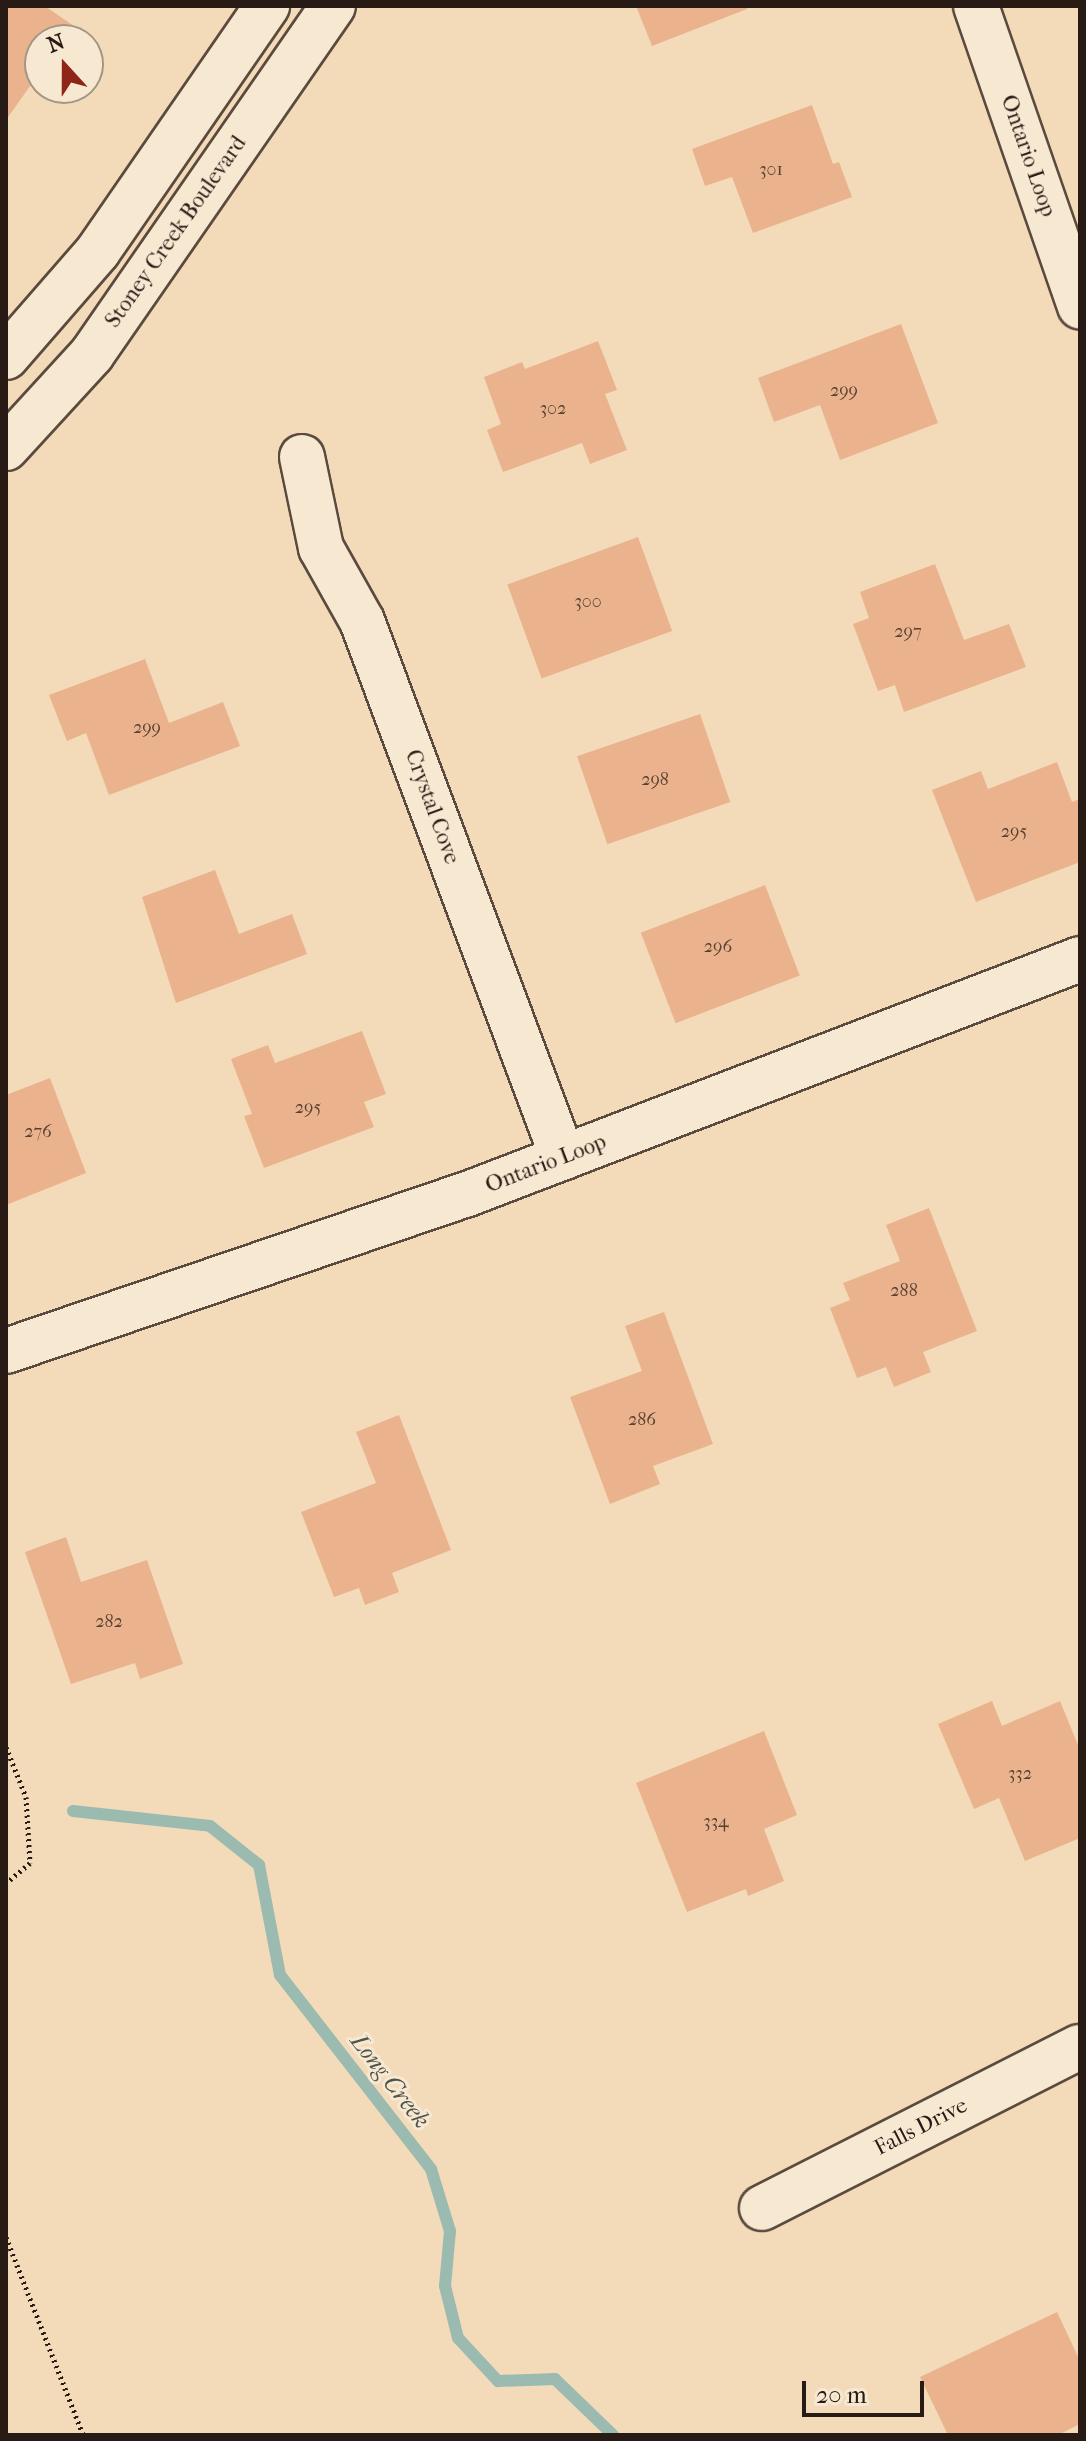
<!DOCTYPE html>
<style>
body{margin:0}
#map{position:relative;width:1086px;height:2441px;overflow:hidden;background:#f3dbba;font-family:"IM FELL French Canon",serif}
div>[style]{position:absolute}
.stream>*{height:12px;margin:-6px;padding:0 6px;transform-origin:6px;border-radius:6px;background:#9bbbb1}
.building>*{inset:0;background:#eab38d;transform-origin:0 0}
.path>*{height:5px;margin-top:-2.5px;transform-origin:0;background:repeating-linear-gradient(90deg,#281a14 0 2px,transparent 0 6px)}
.roads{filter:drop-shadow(2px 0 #5b4a3e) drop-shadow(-2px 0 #5b4a3e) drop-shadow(0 2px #5b4a3e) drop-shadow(0 -2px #5b4a3e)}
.street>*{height:44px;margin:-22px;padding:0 22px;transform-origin:22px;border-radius:22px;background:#f7e8d2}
.secondary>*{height:44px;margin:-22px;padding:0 22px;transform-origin:22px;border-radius:22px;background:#f7e8d2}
span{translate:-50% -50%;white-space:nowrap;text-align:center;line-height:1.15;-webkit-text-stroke:6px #f7e8d2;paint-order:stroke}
.number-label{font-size:18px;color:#584032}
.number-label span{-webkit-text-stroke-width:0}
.street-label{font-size:22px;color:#281a14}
.water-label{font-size:24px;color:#50524b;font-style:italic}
.frame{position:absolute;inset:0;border:8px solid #281a14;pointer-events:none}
.north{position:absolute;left:24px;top:24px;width:80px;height:80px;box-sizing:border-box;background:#f7e8d2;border:2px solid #a49686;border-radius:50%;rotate:339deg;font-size:22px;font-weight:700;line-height:32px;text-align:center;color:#281a14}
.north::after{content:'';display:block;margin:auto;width:28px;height:36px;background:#8f2418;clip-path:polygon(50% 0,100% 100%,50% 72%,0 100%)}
.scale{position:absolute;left:802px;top:2381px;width:122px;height:36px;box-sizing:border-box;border:4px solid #281a14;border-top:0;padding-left:10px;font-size:24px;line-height:28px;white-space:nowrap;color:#281a14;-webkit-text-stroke:6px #f7e8d2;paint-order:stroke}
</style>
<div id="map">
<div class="stream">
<i style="left:73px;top:1811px;width:138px;rotate:6.2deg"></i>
<i style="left:210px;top:1826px;width:63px;rotate:38.5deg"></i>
<i style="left:259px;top:1865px;width:112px;rotate:79.2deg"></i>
<i style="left:280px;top:1975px;width:246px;rotate:52.1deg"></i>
<i style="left:431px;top:2169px;width:65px;rotate:73deg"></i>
<i style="left:450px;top:2231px;width:55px;rotate:95.2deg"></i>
<i style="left:445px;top:2286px;width:54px;rotate:76deg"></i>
<i style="left:458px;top:2338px;width:59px;rotate:47.1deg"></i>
<i style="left:498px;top:2381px;width:57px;rotate:-2deg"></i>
<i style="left:555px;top:2379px;width:81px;rotate:44deg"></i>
</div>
<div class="building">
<i style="clip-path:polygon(6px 6px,45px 6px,94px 40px,40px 40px,40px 72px,6px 120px)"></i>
<i style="clip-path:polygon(636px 6px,747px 6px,747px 9px,652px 46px)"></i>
<i style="clip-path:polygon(812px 105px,833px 164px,839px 162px,852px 197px,753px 233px,732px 177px,705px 186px,692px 149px)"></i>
<i style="clip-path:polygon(901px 324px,938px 423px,840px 460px,820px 405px,774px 422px,758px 378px)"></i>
<i style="clip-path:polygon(598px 341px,617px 390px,605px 394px,627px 450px,590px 464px,582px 443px,503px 472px,487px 430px,501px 424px,484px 377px,522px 362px,525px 369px)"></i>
<i style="left:638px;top:537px;width:100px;height:139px;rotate:70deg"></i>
<i style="clip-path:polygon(935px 564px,964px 640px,1009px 624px,1026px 667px,904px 712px,895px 685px,878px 691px,853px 624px,869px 618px,860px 592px)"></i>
<i style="clip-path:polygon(145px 659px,169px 723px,223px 702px,240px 746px,109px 795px,86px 733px,67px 741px,49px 695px)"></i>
<i style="left:700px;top:714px;width:93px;height:130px;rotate:71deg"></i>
<i style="clip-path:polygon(1057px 762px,1072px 802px,1080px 799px,1080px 862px,976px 902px,932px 790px,981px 771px,988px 789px)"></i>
<i style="clip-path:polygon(215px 870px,239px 934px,292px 914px,307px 954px,176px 1003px,142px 897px)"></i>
<i style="left:765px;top:885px;width:97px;height:133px;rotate:69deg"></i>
<i style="clip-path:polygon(362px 1031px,386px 1094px,364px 1102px,374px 1127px,264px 1168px,244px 1116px,252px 1114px,231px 1059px,268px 1045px,275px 1063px)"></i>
<i style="clip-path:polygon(50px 1078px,86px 1173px,6px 1205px,6px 1095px)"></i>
<i style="clip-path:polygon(929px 1208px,977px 1331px,923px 1352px,931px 1372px,894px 1387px,886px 1367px,857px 1378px,830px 1308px,850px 1300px,843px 1283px,900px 1261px,886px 1225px)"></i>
<i style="clip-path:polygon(664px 1312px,713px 1444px,653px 1466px,660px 1484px,610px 1504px,570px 1397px,642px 1371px,625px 1326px)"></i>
<i style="clip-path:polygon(399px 1415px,451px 1550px,392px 1573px,399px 1592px,365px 1605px,359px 1588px,334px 1597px,301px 1512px,376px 1483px,356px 1432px)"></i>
<i style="clip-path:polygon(66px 1537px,81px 1582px,147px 1560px,183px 1664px,140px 1679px,135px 1663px,71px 1684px,25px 1552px)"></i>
<i style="clip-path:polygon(992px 1701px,1002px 1726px,1060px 1701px,1080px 1750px,1080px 1838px,1025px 1861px,999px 1798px,974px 1809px,938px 1724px)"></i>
<i style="clip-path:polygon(764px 1731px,797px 1815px,764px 1829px,784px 1881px,748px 1896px,746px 1889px,687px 1912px,636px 1783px)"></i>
<i style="clip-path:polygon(1057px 2312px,1080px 2361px,1080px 2424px,1058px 2435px,948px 2435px,920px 2377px)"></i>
</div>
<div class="path">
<i style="left:6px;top:1747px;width:54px;rotate:68.2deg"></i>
<i style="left:26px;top:1797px;width:66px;rotate:86.5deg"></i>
<i style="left:30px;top:1863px;width:31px;rotate:140deg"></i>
<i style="left:6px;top:2237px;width:212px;rotate:68.7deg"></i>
</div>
<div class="roads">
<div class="street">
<i style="left:976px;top:6px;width:318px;rotate:70.9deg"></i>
<i style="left:302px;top:457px;width:93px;rotate:78.2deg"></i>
<i style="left:321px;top:548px;width:84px;rotate:60.7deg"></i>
<i style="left:362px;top:621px;width:573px;rotate:69.48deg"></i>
<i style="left:6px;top:1351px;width:485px;rotate:-18.8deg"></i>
<i style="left:465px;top:1195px;width:659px;rotate:-20.99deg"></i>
<i style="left:762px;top:2208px;width:356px;rotate:-26.9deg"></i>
</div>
<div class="secondary">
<i style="left:6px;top:357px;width:140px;rotate:-49deg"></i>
<i style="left:98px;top:251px;width:298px;rotate:-55.4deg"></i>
<i style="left:6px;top:448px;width:127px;rotate:-47.5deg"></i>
<i style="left:92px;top:354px;width:423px;rotate:-55.3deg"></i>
</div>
</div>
<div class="number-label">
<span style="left:771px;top:170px">301</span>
<span style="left:844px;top:391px">299</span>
<span style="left:553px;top:409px">302</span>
<span style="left:588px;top:602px">300</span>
<span style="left:908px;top:632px">297</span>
<span style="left:147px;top:728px">299</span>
<span style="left:655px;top:780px">298</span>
<span style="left:1014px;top:832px">295</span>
<span style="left:718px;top:947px">296</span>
<span style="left:308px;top:1108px">295</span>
<span style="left:38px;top:1132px">276</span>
<span style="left:904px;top:1291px">288</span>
<span style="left:642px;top:1420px">286</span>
<span style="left:109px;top:1622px">282</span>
<span style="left:1020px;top:1774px">332</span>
<span style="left:716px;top:1822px">334</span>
</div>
<div class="street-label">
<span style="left:1028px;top:156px;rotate:71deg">Ontario Loop</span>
<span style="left:176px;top:232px;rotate:-55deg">Stoney Creek Boulevard</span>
<span style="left:432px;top:807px;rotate:70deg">Crystal Cove</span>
<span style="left:546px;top:1164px;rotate:-21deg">Ontario Loop</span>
<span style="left:921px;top:2127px;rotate:-27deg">Falls Drive</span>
</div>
<div class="water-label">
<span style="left:390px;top:2081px;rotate:52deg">Long Creek</span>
</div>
<div class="frame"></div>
<div class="north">N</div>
<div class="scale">20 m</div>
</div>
